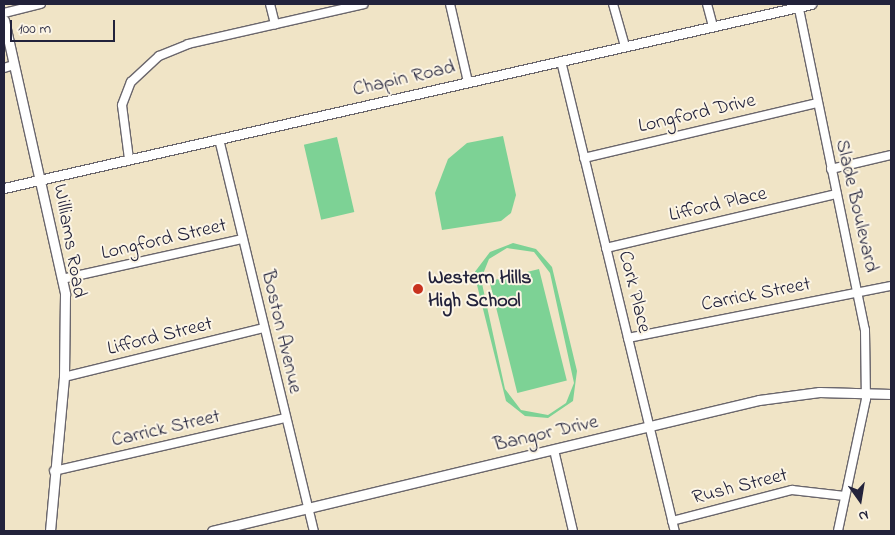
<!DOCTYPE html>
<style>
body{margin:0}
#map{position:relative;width:895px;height:535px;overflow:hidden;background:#f0e4c6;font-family:"Indie Flower",sans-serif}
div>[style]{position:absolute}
.green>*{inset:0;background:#7dd295;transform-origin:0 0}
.roads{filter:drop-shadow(1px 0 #6a666c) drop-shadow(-1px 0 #6a666c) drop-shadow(0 1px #6a666c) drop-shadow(0 -1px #6a666c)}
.minor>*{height:8px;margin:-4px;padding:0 4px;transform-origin:4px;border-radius:4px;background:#fff}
.tertiary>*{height:9px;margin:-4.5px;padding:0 4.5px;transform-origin:4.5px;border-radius:4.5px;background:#fff}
.dots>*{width:14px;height:14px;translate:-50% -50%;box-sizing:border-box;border:2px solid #fcf5e5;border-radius:50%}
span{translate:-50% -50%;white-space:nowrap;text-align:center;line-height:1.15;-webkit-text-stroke:4px #fcf5e5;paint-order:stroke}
.street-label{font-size:20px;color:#22223b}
.poi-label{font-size:20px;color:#22223b;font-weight:700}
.left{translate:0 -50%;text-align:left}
.frame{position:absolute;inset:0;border:5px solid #22223b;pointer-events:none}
.north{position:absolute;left:835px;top:475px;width:50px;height:50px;-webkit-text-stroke:4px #fcf5e5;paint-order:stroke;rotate:167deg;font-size:14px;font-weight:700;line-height:20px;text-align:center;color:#22223b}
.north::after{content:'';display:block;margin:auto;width:18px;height:22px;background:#22223b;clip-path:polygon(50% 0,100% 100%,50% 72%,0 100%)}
.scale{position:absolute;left:10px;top:20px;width:105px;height:22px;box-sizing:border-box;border:2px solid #22223b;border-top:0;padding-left:6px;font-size:15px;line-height:18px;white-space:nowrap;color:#22223b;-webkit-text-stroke:4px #fcf5e5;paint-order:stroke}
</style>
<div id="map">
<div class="green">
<i style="clip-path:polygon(503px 136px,516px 195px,511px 213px,501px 221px,442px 230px,435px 193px,448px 159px,467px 143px)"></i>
<i style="left:337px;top:137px;width:77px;height:34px;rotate:77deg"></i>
<i style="clip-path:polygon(evenodd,513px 243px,536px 249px,552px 267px,577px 371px,573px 401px,548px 418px,525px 416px,506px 401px,474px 273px,490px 252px,513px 243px,507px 248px,534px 252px,550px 273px,574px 383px,566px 403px,548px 415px,521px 410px,505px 389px,481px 279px,489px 259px,507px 248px)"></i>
<i style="left:539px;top:269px;width:115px;height:51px;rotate:76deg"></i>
</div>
<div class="roads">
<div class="minor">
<i style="left:270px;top:4px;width:21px;rotate:76deg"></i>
<i style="left:450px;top:4px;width:80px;rotate:77deg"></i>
<i style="left:613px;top:4px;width:44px;rotate:74.1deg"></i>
<i style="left:707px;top:4px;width:23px;rotate:75deg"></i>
<i style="left:798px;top:4px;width:333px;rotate:78.4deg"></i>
<i style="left:865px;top:330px;width:69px;rotate:89.2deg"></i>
<i style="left:866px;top:399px;width:135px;rotate:102deg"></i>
<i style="left:4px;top:13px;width:38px;rotate:-14deg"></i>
<i style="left:561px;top:61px;width:484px;rotate:76.4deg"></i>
<i style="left:4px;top:68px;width:10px;rotate:-17deg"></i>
<i style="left:219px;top:139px;width:403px;rotate:76.4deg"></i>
<i style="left:584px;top:158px;width:239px;rotate:-13.3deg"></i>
<i style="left:129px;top:159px;width:54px;rotate:-97.4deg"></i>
<i style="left:122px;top:105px;width:25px;rotate:-69deg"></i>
<i style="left:131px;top:82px;width:38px;rotate:-43deg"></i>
<i style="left:159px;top:56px;width:31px;rotate:-22deg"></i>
<i style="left:188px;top:44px;width:180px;rotate:-12.8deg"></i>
<i style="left:831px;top:169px;width:62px;rotate:-13.1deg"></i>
<i style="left:606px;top:248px;width:237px;rotate:-13.2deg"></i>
<i style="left:62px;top:279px;width:185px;rotate:-12.5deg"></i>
<i style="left:628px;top:338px;width:268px;rotate:-11.2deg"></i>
<i style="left:64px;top:377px;width:205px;rotate:-13.8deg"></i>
<i style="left:554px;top:450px;width:83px;rotate:76.8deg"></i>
<i style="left:54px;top:471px;width:237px;rotate:-12.9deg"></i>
<i style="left:672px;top:521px;width:124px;rotate:-14.5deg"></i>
<i style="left:792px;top:490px;width:53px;rotate:6.5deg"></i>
</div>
<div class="tertiary">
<i style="left:4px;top:20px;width:281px;rotate:77.4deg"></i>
<i style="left:65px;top:294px;width:83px;rotate:90.7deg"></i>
<i style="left:64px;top:377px;width:155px;rotate:95.2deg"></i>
<i style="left:4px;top:188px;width:828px;rotate:-12.84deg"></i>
<i style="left:212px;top:531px;width:562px;rotate:-13.47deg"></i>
<i style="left:759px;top:400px;width:61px;rotate:-7.6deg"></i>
<i style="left:819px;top:392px;width:72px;rotate:1.6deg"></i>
</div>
</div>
<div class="dots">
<i style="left:418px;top:289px;background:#c8321e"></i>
</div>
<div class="street-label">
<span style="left:404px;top:79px;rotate:-13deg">Chapin Road</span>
<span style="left:697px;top:114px;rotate:-13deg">Longford Drive</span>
<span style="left:718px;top:205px;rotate:-13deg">Lifford Place</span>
<span style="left:856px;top:206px;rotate:77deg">Slade Boulevard</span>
<span style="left:164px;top:240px;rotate:-13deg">Longford Street</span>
<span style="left:69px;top:241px;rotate:80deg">Williams Road</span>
<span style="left:634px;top:292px;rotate:76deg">Cork Place</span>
<span style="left:756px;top:295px;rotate:-11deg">Carrick Street</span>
<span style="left:281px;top:332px;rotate:77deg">Boston Avenue</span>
<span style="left:160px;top:337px;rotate:-14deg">Lifford Street</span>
<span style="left:166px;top:429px;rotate:-13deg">Carrick Street</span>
<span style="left:546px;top:434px;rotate:-13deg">Bangor Drive</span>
<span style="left:740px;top:487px;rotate:-14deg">Rush Street</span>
</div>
<div class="poi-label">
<span class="left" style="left:428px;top:290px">Western Hills<br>High School</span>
</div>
<div class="frame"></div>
<div class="north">N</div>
<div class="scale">100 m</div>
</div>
